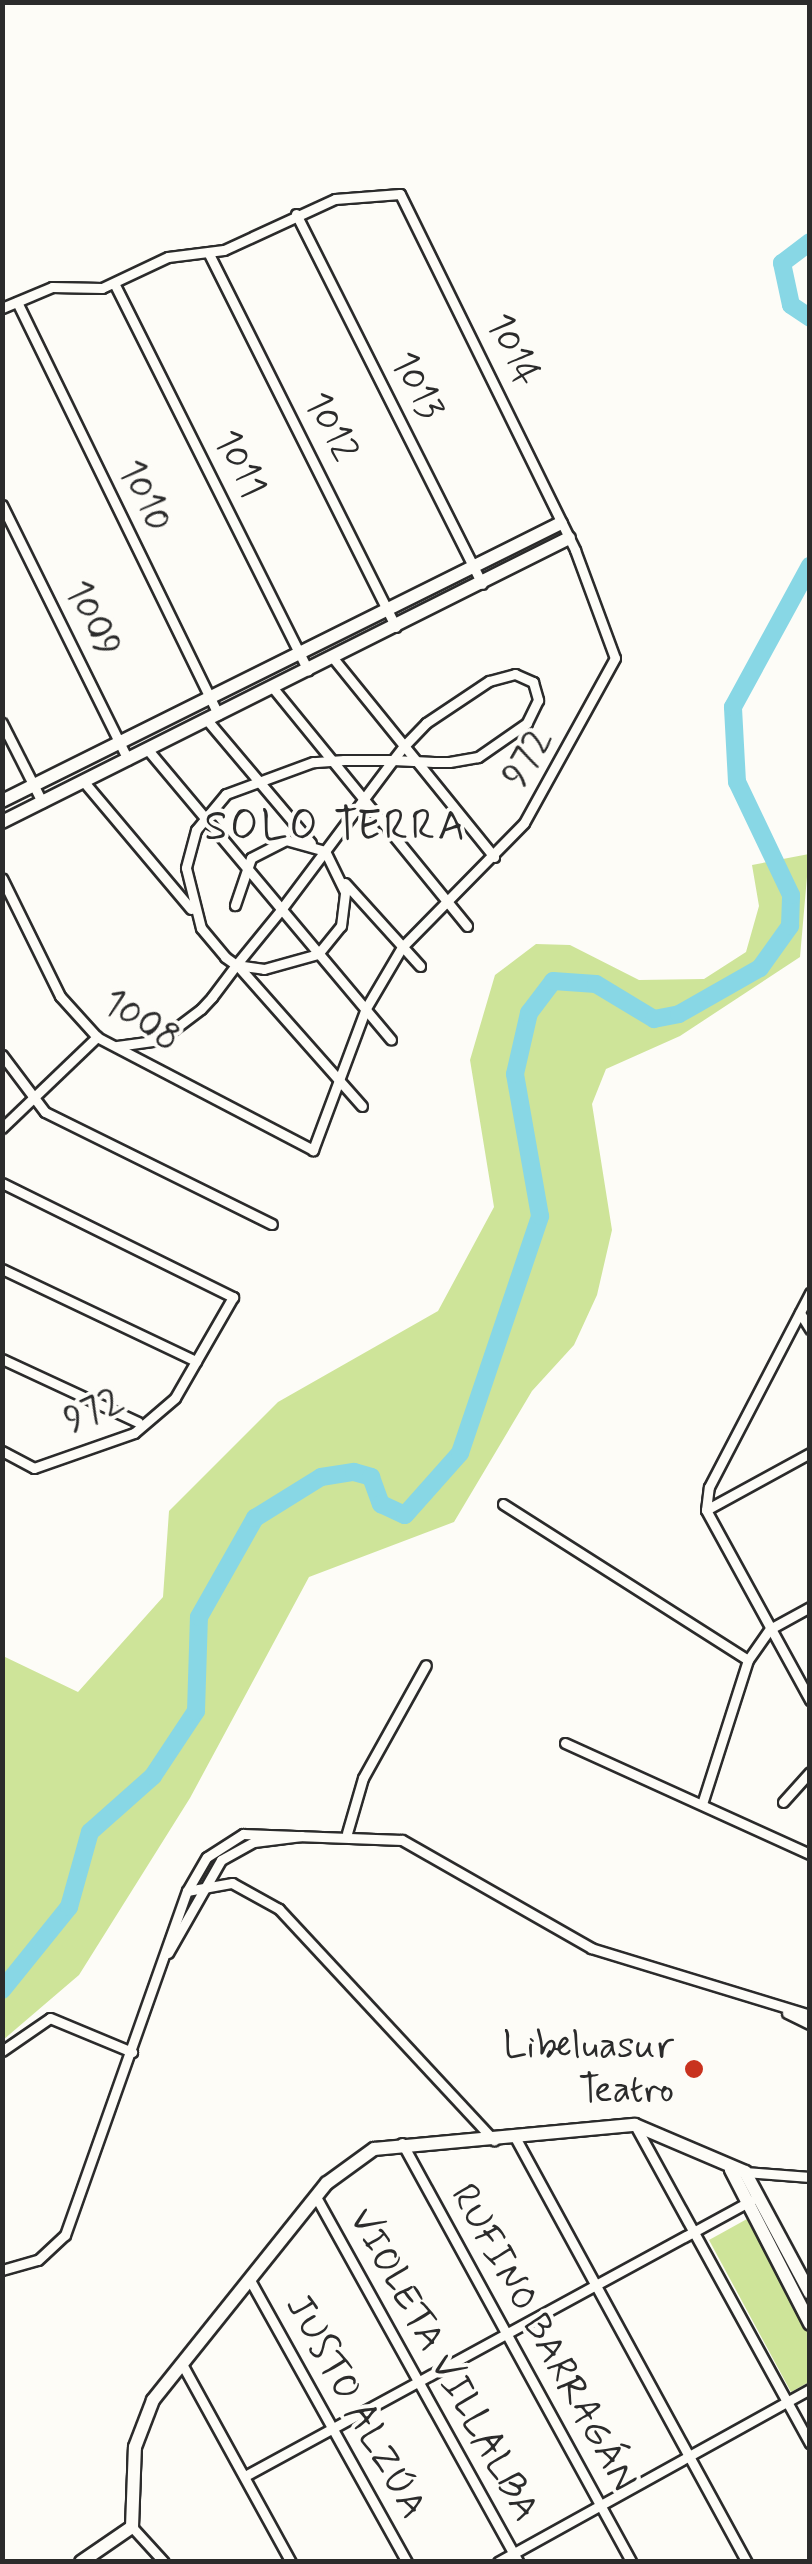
<!DOCTYPE html>
<meta charset="utf-8">
<style>
body{margin:0}
#map{position:relative;width:812px;height:2564px;overflow:hidden;background:#fdfcf7;font-family:Mynerve,sans-serif}
div>[style]{position:absolute}
.green>*{inset:0;background:#cee499}
.river>*{height:18px;margin:-9px;padding:0 9px;transform-origin:9px;border-radius:9px;background:#88d7e5}
.roads{filter:drop-shadow(2px 0 #2b2b2b) drop-shadow(-2px 0 #2b2b2b) drop-shadow(0 2px #2b2b2b) drop-shadow(0 -2px #2b2b2b)}
.street>*{height:9px;margin:-4.5px;padding:0 4.5px;transform-origin:4.5px;border-radius:4.5px;background:#fdfcf7}
.secondary>*{height:12px;margin:-6px;padding:0 6px;transform-origin:6px;border-radius:6px;background:#fdfcf7}
.dots>*{width:28px;height:28px;translate:-50% -50%;box-sizing:border-box;border:5px solid #fdfcf7;border-radius:50%}
span{translate:-50% -50%;white-space:nowrap;text-align:center;line-height:1.15;-webkit-text-stroke:8px #fdfcf7;paint-order:stroke}
.street-label{font-size:38px;color:#2b2b2b}
.poi-label{font-size:38px;color:#2b2b2b}
.right{translate:-100% -50%;text-align:right}
.quarter-label{font-size:42px;color:#2b2b2b;letter-spacing:2.5px}
.frame{position:absolute;inset:0;border:5px solid #2b2b2b;pointer-events:none}
</style>
<div id="map">
<div class="green">
<i style="clip-path:polygon(809px 854px,800px 957px,680px 1036px,606px 1069px,592px 1104px,612px 1230px,597px 1295px,574px 1345px,532px 1391px,454px 1522px,309px 1577px,190px 1798px,79px 1975px,3px 2040px,3px 1656px,78px 1692px,163px 1597px,169px 1511px,278px 1402px,438px 1311px,494px 1207px,470px 1060px,495px 975px,536px 944px,570px 945px,639px 980px,704px 979px,746px 952px,759px 906px,752px 865px)"></i>
<i style="clip-path:polygon(747px 2219px,809px 2332px,809px 2382px,791px 2392px,709px 2240px)"></i>
</div>
<div class="river">
<i style="left:810px;top:242px;width:35px;rotate:143deg"></i>
<i style="left:782px;top:263px;width:43px;rotate:77.9deg"></i>
<i style="left:791px;top:305px;width:23px;rotate:34deg"></i>
<i style="left:2px;top:1990px;width:107px;rotate:-51.1deg"></i>
<i style="left:69px;top:1907px;width:78px;rotate:-74.4deg"></i>
<i style="left:90px;top:1832px;width:84px;rotate:-41.6deg"></i>
<i style="left:153px;top:1776px;width:78px;rotate:-56.5deg"></i>
<i style="left:196px;top:1711px;width:94px;rotate:-88.2deg"></i>
<i style="left:199px;top:1617px;width:114px;rotate:-60.5deg"></i>
<i style="left:255px;top:1518px;width:78px;rotate:-31.8deg"></i>
<i style="left:321px;top:1477px;width:33px;rotate:-9deg"></i>
<i style="left:354px;top:1472px;width:18px;rotate:16deg"></i>
<i style="left:371px;top:1477px;width:29px;rotate:70deg"></i>
<i style="left:381px;top:1504px;width:26px;rotate:25deg"></i>
<i style="left:405px;top:1515px;width:83px;rotate:-48.4deg"></i>
<i style="left:460px;top:1453px;width:250px;rotate:-71.3deg"></i>
<i style="left:540px;top:1216px;width:144px;rotate:-100deg"></i>
<i style="left:515px;top:1074px;width:63px;rotate:-77.1deg"></i>
<i style="left:529px;top:1013px;width:40px;rotate:-53deg"></i>
<i style="left:553px;top:981px;width:43px;rotate:4deg"></i>
<i style="left:596px;top:984px;width:68px;rotate:31.1deg"></i>
<i style="left:654px;top:1019px;width:25px;rotate:-11deg"></i>
<i style="left:679px;top:1014px;width:93px;rotate:-29.6deg"></i>
<i style="left:760px;top:968px;width:52px;rotate:-54.5deg"></i>
<i style="left:790px;top:926px;width:31px;rotate:-88deg"></i>
<i style="left:791px;top:895px;width:125px;rotate:-115.5deg"></i>
<i style="left:737px;top:782px;width:75px;rotate:-93.1deg"></i>
<i style="left:733px;top:707px;width:161px;rotate:-61.4deg"></i>
</div>
<div class="roads">
<div class="street">
<i style="left:296px;top:214px;width:414px;rotate:63.3deg"></i>
<i style="left:209px;top:254px;width:417px;rotate:63.4deg"></i>
<i style="left:115px;top:285px;width:431px;rotate:63.4deg"></i>
<i style="left:17px;top:302px;width:459px;rotate:64deg"></i>
<i style="left:2px;top:308px;width:54px;rotate:-22.8deg"></i>
<i style="left:52px;top:287px;width:50px;rotate:1.1deg"></i>
<i style="left:102px;top:288px;width:73px;rotate:-25.2deg"></i>
<i style="left:168px;top:257px;width:56px;rotate:-7.1deg"></i>
<i style="left:224px;top:250px;width:122px;rotate:-24.7deg"></i>
<i style="left:335px;top:199px;width:65px;rotate:-4.4deg"></i>
<i style="left:400px;top:194px;width:397px;rotate:63.8deg"></i>
<i style="left:575px;top:550px;width:115px;rotate:69.7deg"></i>
<i style="left:615px;top:658px;width:188px;rotate:118.9deg"></i>
<i style="left:524px;top:823px;width:174px;rotate:134.5deg"></i>
<i style="left:402px;top:947px;width:71px;rotate:120.5deg"></i>
<i style="left:366px;top:1008px;width:152px;rotate:110.5deg"></i>
<i style="left:313px;top:1150px;width:244px;rotate:-152.4deg"></i>
<i style="left:97px;top:1037px;width:55px;rotate:-132.1deg"></i>
<i style="left:60px;top:996px;width:131px;rotate:-116.2deg"></i>
<i style="left:2px;top:505px;width:284px;rotate:63.7deg"></i>
<i style="left:333px;top:658px;width:256px;rotate:51deg"></i>
<i style="left:273px;top:688px;width:307px;rotate:50.8deg"></i>
<i style="left:207px;top:720px;width:161px;rotate:49.8deg"></i>
<i style="left:2px;top:723px;width:89px;rotate:63.1deg"></i>
<i style="left:148px;top:750px;width:378px;rotate:50deg"></i>
<i style="left:84px;top:782px;width:166px;rotate:49.9deg"></i>
<i style="left:345px;top:883px;width:112px;rotate:47.9deg"></i>
<i style="left:238px;top:966px;width:187px;rotate:48.5deg"></i>
<i style="left:117px;top:1046px;width:43px;rotate:-7.9deg"></i>
<i style="left:160px;top:1040px;width:51px;rotate:-37.1deg"></i>
<i style="left:201px;top:1009px;width:16px;rotate:-47deg"></i>
<i style="left:212px;top:997px;width:40px;rotate:-53deg"></i>
<i style="left:236px;top:965px;width:70px;rotate:-50.8deg"></i>
<i style="left:280px;top:911px;width:75px;rotate:-53.1deg"></i>
<i style="left:325px;top:851px;width:64px;rotate:-53.3deg"></i>
<i style="left:363px;top:800px;width:50px;rotate:-53.1deg"></i>
<i style="left:393px;top:760px;width:18px;rotate:-52deg"></i>
<i style="left:404px;top:746px;width:32px;rotate:-46deg"></i>
<i style="left:426px;top:723px;width:76px;rotate:-33.7deg"></i>
<i style="left:489px;top:681px;width:27px;rotate:-15deg"></i>
<i style="left:515px;top:674px;width:20px;rotate:24deg"></i>
<i style="left:533px;top:682px;width:19px;rotate:74deg"></i>
<i style="left:538px;top:700px;width:25px;rotate:116deg"></i>
<i style="left:527px;top:723px;width:60px;rotate:145.2deg"></i>
<i style="left:478px;top:757px;width:29px;rotate:170deg"></i>
<i style="left:449px;top:762px;width:15px;rotate:180deg"></i>
<i style="left:434px;top:762px;width:41px;rotate:-177.2deg"></i>
<i style="left:393px;top:760px;width:49px;rotate:180deg"></i>
<i style="left:344px;top:760px;width:31px;rotate:176deg"></i>
<i style="left:313px;top:762px;width:93px;rotate:159.8deg"></i>
<i style="left:226px;top:794px;width:47px;rotate:129.8deg"></i>
<i style="left:196px;top:830px;width:39px;rotate:105deg"></i>
<i style="left:186px;top:868px;width:62px;rotate:76deg"></i>
<i style="left:201px;top:928px;width:38px;rotate:50deg"></i>
<i style="left:225px;top:957px;width:14px;rotate:36deg"></i>
<i style="left:236px;top:965px;width:28px;rotate:8deg"></i>
<i style="left:264px;top:969px;width:56px;rotate:-15.5deg"></i>
<i style="left:318px;top:954px;width:36px;rotate:-51deg"></i>
<i style="left:341px;top:926px;width:34px;rotate:-83deg"></i>
<i style="left:345px;top:892px;width:46px;rotate:-116deg"></i>
<i style="left:325px;top:851px;width:41px;rotate:-164.2deg"></i>
<i style="left:286px;top:840px;width:39px;rotate:153deg"></i>
<i style="left:251px;top:858px;width:50px;rotate:108.8deg"></i>
<i style="left:2px;top:1055px;width:71px;rotate:53deg"></i>
<i style="left:45px;top:1112px;width:253px;rotate:26.3deg"></i>
<i style="left:2px;top:1128px;width:132px;rotate:-43.8deg"></i>
<i style="left:2px;top:1183px;width:258px;rotate:26.3deg"></i>
<i style="left:233px;top:1297px;width:116px;rotate:119.9deg"></i>
<i style="left:175px;top:1398px;width:54px;rotate:139.5deg"></i>
<i style="left:134px;top:1433px;width:106px;rotate:160.7deg"></i>
<i style="left:34px;top:1468px;width:36px;rotate:-152deg"></i>
<i style="left:2px;top:1269px;width:215px;rotate:25.4deg"></i>
<i style="left:800px;top:1313px;width:19px;rotate:58deg"></i>
<i style="left:2px;top:1359px;width:150px;rotate:24.9deg"></i>
<i style="left:503px;top:1504px;width:290px;rotate:32.5deg"></i>
<i style="left:706px;top:1510px;width:23px;rotate:-83deg"></i>
<i style="left:709px;top:1487px;width:219px;rotate:-62.5deg"></i>
<i style="left:706px;top:1510px;width:217px;rotate:61.3deg"></i>
<i style="left:706px;top:1510px;width:119px;rotate:-28.7deg"></i>
<i style="left:565px;top:1743px;width:269px;rotate:24.4deg"></i>
<i style="left:783px;top:1802px;width:40px;rotate:-48deg"></i>
<i style="left:702px;top:1804px;width:151px;rotate:-72.3deg"></i>
<i style="left:748px;top:1660px;width:38px;rotate:-55deg"></i>
<i style="left:770px;top:1629px;width:46px;rotate:-28.8deg"></i>
<i style="left:347px;top:1833px;width:57px;rotate:-73.8deg"></i>
<i style="left:363px;top:1778px;width:129px;rotate:-60.9deg"></i>
<i style="left:187px;top:1891px;width:46px;rotate:-10.1deg"></i>
<i style="left:232px;top:1883px;width:54px;rotate:29deg"></i>
<i style="left:279px;top:1909px;width:316px;rotate:47.1deg"></i>
<i style="left:168px;top:1953px;width:107px;rotate:-60.3deg"></i>
<i style="left:221px;top:1860px;width:38px;rotate:-29deg"></i>
<i style="left:254px;top:1842px;width:48px;rotate:-7.1deg"></i>
<i style="left:787px;top:2013px;width:25px;rotate:26deg"></i>
<i style="left:2px;top:2051px;width:58px;rotate:-34.5deg"></i>
<i style="left:50px;top:2018px;width:89px;rotate:22.5deg"></i>
<i style="left:636px;top:2127px;width:361px;rotate:61.2deg"></i>
<i style="left:516px;top:2139px;width:482px;rotate:61.4deg"></i>
<i style="left:402px;top:2143px;width:477px;rotate:61.3deg"></i>
<i style="left:745px;top:2172px;width:65px;rotate:4.4deg"></i>
<i style="left:316px;top:2197px;width:417px;rotate:61deg"></i>
<i style="left:2px;top:2270px;width:37px;rotate:-16deg"></i>
<i style="left:38px;top:2260px;width:37px;rotate:-43deg"></i>
<i style="left:65px;top:2235px;width:365px;rotate:-70.5deg"></i>
<i style="left:187px;top:1891px;width:39px;rotate:-60deg"></i>
<i style="left:207px;top:1857px;width:43px;rotate:-32.6deg"></i>
<i style="left:243px;top:1834px;width:159px;rotate:2.2deg"></i>
<i style="left:402px;top:1840px;width:218px;rotate:29.7deg"></i>
<i style="left:591px;top:1948px;width:229px;rotate:17deg"></i>
<i style="left:251px;top:2282px;width:321px;rotate:60.9deg"></i>
<i style="left:182px;top:2364px;width:226px;rotate:61.2deg"></i>
<i style="left:245px;top:2476px;width:577px;rotate:-28.56deg"></i>
<i style="left:132px;top:2527px;width:47px;rotate:47.6deg"></i>
<i style="left:498px;top:2562px;width:357px;rotate:-29deg"></i>
</div>
<div class="secondary">
<i style="left:2px;top:801px;width:624px;rotate:-26.44deg"></i>
<i style="left:2px;top:822px;width:634px;rotate:-26.61deg"></i>
<i style="left:731px;top:2170px;width:173px;rotate:62.8deg"></i>
<i style="left:81px;top:2562px;width:62px;rotate:-34.5deg"></i>
<i style="left:132px;top:2527px;width:80px;rotate:-87.9deg"></i>
<i style="left:135px;top:2447px;width:50px;rotate:-69deg"></i>
<i style="left:153px;top:2400px;width:278px;rotate:-51.3deg"></i>
<i style="left:327px;top:2183px;width:58px;rotate:-35.9deg"></i>
<i style="left:374px;top:2149px;width:262px;rotate:-5.3deg"></i>
<i style="left:635px;top:2125px;width:120px;rotate:23.1deg"></i>
<i style="left:745px;top:2172px;width:137px;rotate:61.8deg"></i>
</div>
</div>
<div class="dots">
<i style="left:694px;top:2069px;background:#c8321e"></i>
</div>
<div class="street-label">
<span style="left:512px;top:350px;rotate:65deg">1014</span>
<span style="left:416px;top:386px;rotate:63deg">1013</span>
<span style="left:330px;top:427px;rotate:63deg">1012</span>
<span style="left:239px;top:464px;rotate:63deg">1011</span>
<span style="left:144px;top:496px;rotate:64deg">1010</span>
<span style="left:92px;top:619px;rotate:64deg">1009</span>
<span style="left:528px;top:758px;rotate:-60deg">972</span>
<span style="left:141px;top:1021px;rotate:32deg">1008</span>
<span style="left:94px;top:1411px;rotate:-25deg">972</span>
<span style="left:543px;top:2338px;rotate:61deg">RUFINO BARRAGÁN</span>
<span style="left:443px;top:2365px;rotate:61deg">VIOLETA VILLALBA</span>
<span style="left:355px;top:2407px;rotate:61deg">JUSTO ALZÚA</span>
</div>
<div class="poi-label">
<span class="right" style="left:674px;top:2069px">Libeluasur<br>Teatro</span>
</div>
<div class="quarter-label">
<span style="left:336px;top:828px">SOLO TERRA</span>
</div>
<div class="frame"></div>
</div>
